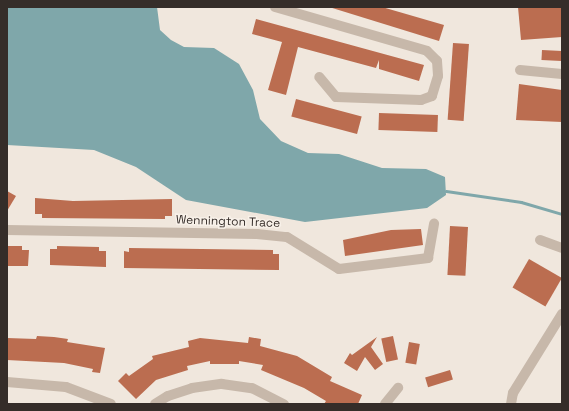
<!DOCTYPE html>
<style>
body{margin:0}
#map{position:relative;width:569px;height:411px;overflow:hidden;background:#f0e7dd;font-family:"Space Grotesk",sans-serif}
div>[style]{position:absolute}
.water>*{inset:0;background:#7fa7aa}
.stream>*{height:3px;margin:-1.5px;padding:0 1.5px;transform-origin:1.5px;border-radius:1.5px;background:#7fa7aa}
.building>*{inset:0;background:#bb6d50;transform-origin:0 0}
.street>*{height:10px;margin:-5px;padding:0 5px;transform-origin:5px;border-radius:5px;background:#c7b8aa}
span{translate:-50% -50%;white-space:nowrap;text-align:center;line-height:1.15;-webkit-text-stroke:3px #f8f1e9;paint-order:stroke}
.street-label{font-size:12px;color:#352d29}
.frame{position:absolute;inset:0;border:8px solid #352d29;pointer-events:none}
</style>
<div id="map">
<div class="water">
<i style="clip-path:polygon(7px 7px,157px 7px,160px 30px,171px 40px,184px 47px,214px 48px,239px 64px,253px 90px,260px 119px,281px 141px,308px 153px,339px 154px,382px 168px,426px 169px,445px 177px,446px 195px,427px 208px,305px 222px,186px 200px,136px 167px,94px 150px,7px 145px)"></i>
</div>
<div class="stream">
<i style="left:446px;top:191px;width:76px;rotate:8.3deg"></i>
<i style="left:521px;top:202px;width:43px;rotate:16.3deg"></i>
</div>
<div class="building">
<i style="clip-path:polygon(329px 7px,382px 7px,444px 25px,439px 41px)"></i>
<i style="clip-path:polygon(518px 7px,562px 7px,562px 37px,521px 40px)"></i>
<i style="clip-path:polygon(256px 19px,424px 65px,419px 81px,379px 69px,379px 60px,376px 68px,298px 47px,286px 95px,268px 90px,282px 42px,252px 34px)"></i>
<i style="left:453px;top:43px;width:16px;height:77px;rotate:4deg"></i>
<i style="left:542px;top:50px;width:20px;height:10px;rotate:3deg"></i>
<i style="clip-path:polygon(519px 84px,562px 90px,562px 122px,516px 120px)"></i>
<i style="left:296px;top:99px;width:68px;height:18px;rotate:15deg"></i>
<i style="left:379px;top:113px;width:59px;height:17px;rotate:2deg"></i>
<i style="clip-path:polygon(7px 191px,16px 196px,7px 211px)"></i>
<i style="clip-path:polygon(35px 198px,73px 201px,172px 199px,172px 216px,165px 216px,165px 219px,42px 218px,42px 214px,35px 214px)"></i>
<i style="left:450px;top:226px;width:18px;height:49px;rotate:3deg"></i>
<i style="clip-path:polygon(421px 229px,423px 245px,345px 256px,343px 240px,391px 230px)"></i>
<i style="clip-path:polygon(7px 246px,22px 246px,22px 250px,29px 250px,28px 266px,7px 266px)"></i>
<i style="clip-path:polygon(57px 246px,99px 247px,99px 251px,106px 251px,106px 267px,50px 265px,50px 249px,57px 249px)"></i>
<i style="clip-path:polygon(129px 248px,273px 250px,273px 254px,279px 254px,279px 270px,124px 268px,124px 251px,129px 252px)"></i>
<i style="left:529px;top:259px;width:38px;height:33px;rotate:30deg"></i>
<i style="clip-path:polygon(37px 336px,54px 337px,68px 339px,67px 342px,105px 348px,100px 373px,92px 372px,93px 369px,64px 363px,7px 360px,7px 338px,36px 339px)"></i>
<i style="left:393px;top:336px;width:24px;height:12px;rotate:78deg"></i>
<i style="clip-path:polygon(249px 337px,261px 339px,260px 346px,297px 356px,332px 377px,330px 381px,362px 395px,358px 404px,324px 404px,326px 401px,304px 388px,261px 370px,263px 365px,239px 361px,239px 364px,210px 364px,210px 361px,187px 366px,188px 370px,156px 380px,136px 399px,118px 381px,126px 373px,129px 376px,153px 359px,152px 356px,189px 347px,188px 341px,200px 338px,248px 343px)"></i>
<i style="clip-path:polygon(377px 337px,371px 347px,383px 364px,375px 370px,365px 357px,357px 371px,344px 363px,350px 353px,352px 355px)"></i>
<i style="left:409px;top:342px;width:11px;height:21px;rotate:10deg"></i>
<i style="left:450px;top:370px;width:10px;height:26px;rotate:73deg"></i>
</div>
<div class="street">
<i style="left:275px;top:7px;width:158px;rotate:16.1deg"></i>
<i style="left:427px;top:51px;width:14px;rotate:45deg"></i>
<i style="left:437px;top:61px;width:15px;rotate:86deg"></i>
<i style="left:438px;top:76px;width:21px;rotate:107deg"></i>
<i style="left:432px;top:96px;width:12px;rotate:160deg"></i>
<i style="left:421px;top:100px;width:85px;rotate:-178deg"></i>
<i style="left:336px;top:97px;width:26px;rotate:-130deg"></i>
<i style="left:520px;top:70px;width:42px;rotate:5.4deg"></i>
<i style="left:7px;top:230px;width:250px;rotate:0.9deg"></i>
<i style="left:257px;top:234px;width:30px;rotate:6deg"></i>
<i style="left:287px;top:237px;width:61px;rotate:31.6deg"></i>
<i style="left:339px;top:269px;width:90px;rotate:-7deg"></i>
<i style="left:428px;top:258px;width:35px;rotate:-80deg"></i>
<i style="left:540px;top:240px;width:23px;rotate:20deg"></i>
<i style="left:7px;top:382px;width:59px;rotate:4.8deg"></i>
<i style="left:66px;top:387px;width:48px;rotate:20.7deg"></i>
<i style="left:155px;top:404px;width:15px;rotate:-32deg"></i>
<i style="left:168px;top:396px;width:25px;rotate:-18deg"></i>
<i style="left:192px;top:388px;width:30px;rotate:-8deg"></i>
<i style="left:222px;top:384px;width:30px;rotate:8deg"></i>
<i style="left:252px;top:388px;width:36px;rotate:27deg"></i>
<i style="left:385px;top:404px;width:21px;rotate:-51deg"></i>
<i style="left:511px;top:404px;width:11px;rotate:-80deg"></i>
<i style="left:513px;top:393px;width:93px;rotate:-58.2deg"></i>
</div>
<div class="street-label">
<span style="left:228px;top:222px;rotate:2deg">Wennington Trace</span>
</div>
<div class="frame"></div>
</div>
